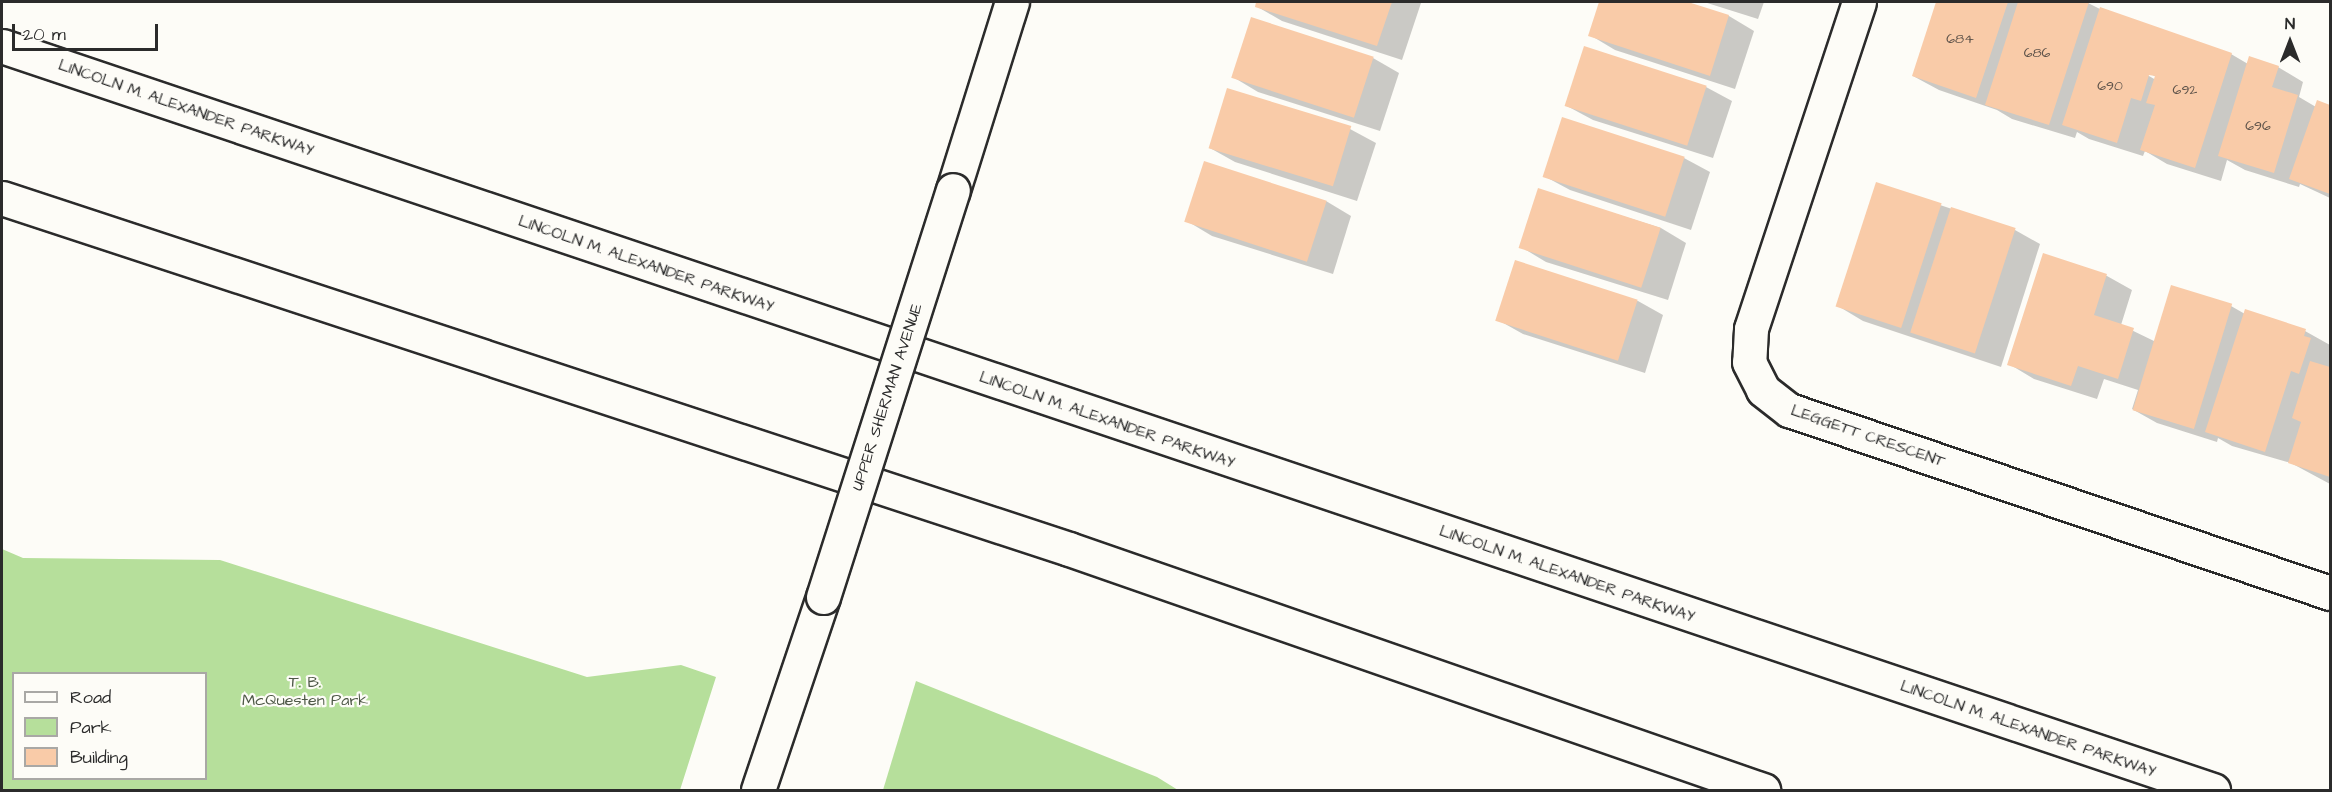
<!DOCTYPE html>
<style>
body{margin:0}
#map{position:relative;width:2332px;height:792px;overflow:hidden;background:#fdfcf7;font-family:"Architects Daughter",sans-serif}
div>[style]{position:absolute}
.green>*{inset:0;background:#b6df9b}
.shadow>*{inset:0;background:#0003}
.building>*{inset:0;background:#f9cba8;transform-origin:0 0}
.roads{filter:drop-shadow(2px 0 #2b2b2b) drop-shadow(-2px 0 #2b2b2b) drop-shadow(0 2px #2b2b2b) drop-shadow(0 -2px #2b2b2b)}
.minor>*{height:33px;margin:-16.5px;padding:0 16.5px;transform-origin:16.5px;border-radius:16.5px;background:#fdfcf7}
.major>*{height:33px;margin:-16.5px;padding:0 16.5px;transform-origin:16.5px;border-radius:16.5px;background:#fdfcf7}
.highway>*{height:33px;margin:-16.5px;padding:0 16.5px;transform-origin:16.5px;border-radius:16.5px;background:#fdfcf7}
.bridges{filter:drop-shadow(2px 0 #2b2b2b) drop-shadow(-2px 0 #2b2b2b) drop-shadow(0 2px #2b2b2b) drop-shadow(0 -2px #2b2b2b)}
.major-bridge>*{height:33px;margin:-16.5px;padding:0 16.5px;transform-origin:16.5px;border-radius:16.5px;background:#fdfcf7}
span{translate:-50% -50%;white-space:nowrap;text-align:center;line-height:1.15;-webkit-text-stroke:4.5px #fdfcf7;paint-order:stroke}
.number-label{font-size:14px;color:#5e534a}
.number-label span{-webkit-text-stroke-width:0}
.street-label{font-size:16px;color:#2b2b2b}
.park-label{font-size:16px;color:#4e5847}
.frame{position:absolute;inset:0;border:3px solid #2b2b2b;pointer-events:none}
.legend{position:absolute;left:12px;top:672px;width:195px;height:108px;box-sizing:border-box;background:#fdfcf7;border:2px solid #a9a8a5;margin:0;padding:8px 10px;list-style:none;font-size:18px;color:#2b2b2b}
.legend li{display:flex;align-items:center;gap:12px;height:30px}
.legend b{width:30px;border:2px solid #a9a8a5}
.north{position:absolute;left:2260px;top:12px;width:60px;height:60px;-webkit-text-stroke:4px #fdfcf7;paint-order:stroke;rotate:0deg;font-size:16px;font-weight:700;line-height:24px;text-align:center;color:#2b2b2b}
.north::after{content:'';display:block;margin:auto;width:21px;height:27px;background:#2b2b2b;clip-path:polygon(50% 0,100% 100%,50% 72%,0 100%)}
.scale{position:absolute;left:12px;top:24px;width:146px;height:27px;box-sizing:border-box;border:3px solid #2b2b2b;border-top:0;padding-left:8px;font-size:18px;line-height:21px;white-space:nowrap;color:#2b2b2b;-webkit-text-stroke:4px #fdfcf7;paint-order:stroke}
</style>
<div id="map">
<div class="green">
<i style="clip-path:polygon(evenodd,2px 549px,23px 558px,220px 560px,587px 677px,681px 665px,716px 677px,680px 790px,2px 790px,2px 549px,14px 674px,206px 674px,206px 778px,14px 778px,14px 674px)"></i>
<i style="clip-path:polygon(916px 681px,1157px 777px,1178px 790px,883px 790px)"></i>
</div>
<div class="shadow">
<i style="clip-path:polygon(1258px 2px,1419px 2px,1421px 3px,1402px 60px,1282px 21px,1256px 6px)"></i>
<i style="clip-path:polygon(1601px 2px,1683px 2px,1729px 16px,1754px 31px,1735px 89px,1615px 50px,1590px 35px)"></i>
<i style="clip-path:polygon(1704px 2px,1764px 2px,1758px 19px)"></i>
<i style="clip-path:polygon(evenodd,1938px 2px,2086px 2px,2100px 9px,2231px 54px,2248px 64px,2278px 67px,2303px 82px,2299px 97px,2316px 107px,2318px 102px,2330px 106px,2330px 198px,2300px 184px,2299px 187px,2245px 170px,2227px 160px,2221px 181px,2167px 164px,2145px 151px,2143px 156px,2089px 139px,2077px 132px,2075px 138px,2012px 119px,1997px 110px,1939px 90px,1913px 76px,1938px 2px,2144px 70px,2156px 77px,2156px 80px,2142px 72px,2144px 70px)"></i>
<i style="clip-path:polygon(1373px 58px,1399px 73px,1380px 131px,1258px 92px,1233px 77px)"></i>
<i style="clip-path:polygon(1706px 87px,1732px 101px,1713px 158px,1593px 120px,1567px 106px)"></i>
<i style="clip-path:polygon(1350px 129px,1376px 143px,1357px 201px,1235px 162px,1210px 148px)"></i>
<i style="clip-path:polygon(1684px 158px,1710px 172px,1691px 230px,1570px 190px,1544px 176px)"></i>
<i style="clip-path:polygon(1877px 184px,2015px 230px,2040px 244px,2001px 367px,1863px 321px,1838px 306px)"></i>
<i style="clip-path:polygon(1539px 190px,1661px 228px,1686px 243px,1668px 300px,1546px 262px,1521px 247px)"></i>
<i style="clip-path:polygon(1326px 201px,1351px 216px,1333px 274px,1212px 236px,1187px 221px)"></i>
<i style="clip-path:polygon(2044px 255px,2107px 276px,2132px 290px,2121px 325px,2154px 341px,2231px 306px,2245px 314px,2305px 331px,2330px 345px,2330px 484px,2291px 463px,2232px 446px,2218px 438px,2217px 442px,2157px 423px,2132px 409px,2138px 390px,2104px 379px,2097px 399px,2034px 379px,2009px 364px)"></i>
<i style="clip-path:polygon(1638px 301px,1663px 315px,1645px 373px,1523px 334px,1498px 320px)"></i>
</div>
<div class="building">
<i style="clip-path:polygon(1256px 2px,1392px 2px,1377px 46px,1255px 7px)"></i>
<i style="clip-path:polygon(1599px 2px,1688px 2px,1729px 15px,1710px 76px,1588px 36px)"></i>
<i style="clip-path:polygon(1936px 2px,2008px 2px,1976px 98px,1912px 76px)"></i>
<i style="clip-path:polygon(2018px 2px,2089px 2px,2049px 125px,1985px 105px)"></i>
<i style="clip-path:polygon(2100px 7px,2232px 53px,2195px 168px,2140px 150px,2155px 105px,2146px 103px,2155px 76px,2149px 75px,2141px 101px,2131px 98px,2117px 143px,2062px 125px)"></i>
<i style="left:1251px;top:17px;width:129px;height:64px;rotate:18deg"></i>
<i style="left:1584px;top:46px;width:129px;height:63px;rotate:18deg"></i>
<i style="clip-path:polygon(2249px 56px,2279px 66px,2272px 87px,2298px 95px,2274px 173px,2218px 156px)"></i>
<i style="left:1227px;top:88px;width:130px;height:63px;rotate:17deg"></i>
<i style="clip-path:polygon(2317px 100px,2330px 105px,2330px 194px,2289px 179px)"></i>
<i style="left:1562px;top:117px;width:129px;height:63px;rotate:18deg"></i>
<i style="left:1204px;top:161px;width:129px;height:64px;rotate:18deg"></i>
<i style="left:1876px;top:182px;width:69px;height:131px;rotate:18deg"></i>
<i style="left:1538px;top:188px;width:129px;height:63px;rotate:18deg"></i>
<i style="left:1951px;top:207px;width:68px;height:132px;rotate:18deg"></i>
<i style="clip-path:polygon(2043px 253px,2107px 274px,2094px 315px,2134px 328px,2118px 379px,2078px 366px,2071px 386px,2007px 365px)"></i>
<i style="left:1515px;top:260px;width:129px;height:64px;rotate:18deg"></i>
<i style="left:2171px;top:285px;width:64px;height:131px;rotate:17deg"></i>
<i style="clip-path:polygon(2245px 309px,2306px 329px,2304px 336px,2311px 338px,2299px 374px,2291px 371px,2265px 452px,2205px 432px)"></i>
<i style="clip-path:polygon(2310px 361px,2330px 367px,2330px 477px,2288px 463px,2301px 422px,2292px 418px)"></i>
</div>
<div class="roads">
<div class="minor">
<i style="left:1859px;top:2px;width:344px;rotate:108.3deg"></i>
<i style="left:1751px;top:329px;width:33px;rotate:93deg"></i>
<i style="left:1749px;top:362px;width:31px;rotate:63deg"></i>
<i style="left:1763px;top:390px;width:33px;rotate:38deg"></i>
<i style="left:1789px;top:410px;width:571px;rotate:18.69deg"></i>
</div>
<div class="major">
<i style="left:953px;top:190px;width:197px;rotate:-72.6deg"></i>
<i style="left:758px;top:790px;width:204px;rotate:-71.4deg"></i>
</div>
<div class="highway">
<i style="left:2px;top:46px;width:2333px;rotate:18.6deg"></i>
<i style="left:2px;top:198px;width:1123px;rotate:18.21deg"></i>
<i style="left:1069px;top:549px;width:735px;rotate:19.15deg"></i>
</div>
</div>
<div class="bridges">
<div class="major-bridge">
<i style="left:823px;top:597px;width:427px;rotate:-72.3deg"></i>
</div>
</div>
<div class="number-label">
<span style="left:1960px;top:39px">684</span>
<span style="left:2037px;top:53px">686</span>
<span style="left:2110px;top:86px">690</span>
<span style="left:2185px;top:90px">692</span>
<span style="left:2258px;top:126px">696</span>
</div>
<div class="street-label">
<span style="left:186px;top:108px;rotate:19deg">LINCOLN M. ALEXANDER PARKWAY</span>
<span style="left:646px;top:264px;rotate:19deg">LINCOLN M. ALEXANDER PARKWAY</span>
<span style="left:887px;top:397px;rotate:-72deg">UPPER SHERMAN AVENUE</span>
<span style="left:1107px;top:420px;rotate:19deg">LINCOLN M. ALEXANDER PARKWAY</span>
<span style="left:1868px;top:436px;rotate:19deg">LEGGETT CRESCENT</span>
<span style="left:1567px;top:574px;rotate:19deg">LINCOLN M. ALEXANDER PARKWAY</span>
<span style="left:2028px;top:729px;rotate:19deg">LINCOLN M. ALEXANDER PARKWAY</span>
</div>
<div class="park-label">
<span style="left:305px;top:691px">T. B.<br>McQuesten Park</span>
</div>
<div class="frame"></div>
<ul class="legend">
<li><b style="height:8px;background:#fdfcf7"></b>Road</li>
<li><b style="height:16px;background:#b6df9b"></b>Park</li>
<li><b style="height:16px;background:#f9cba8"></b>Building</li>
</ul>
<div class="north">N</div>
<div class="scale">20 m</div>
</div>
